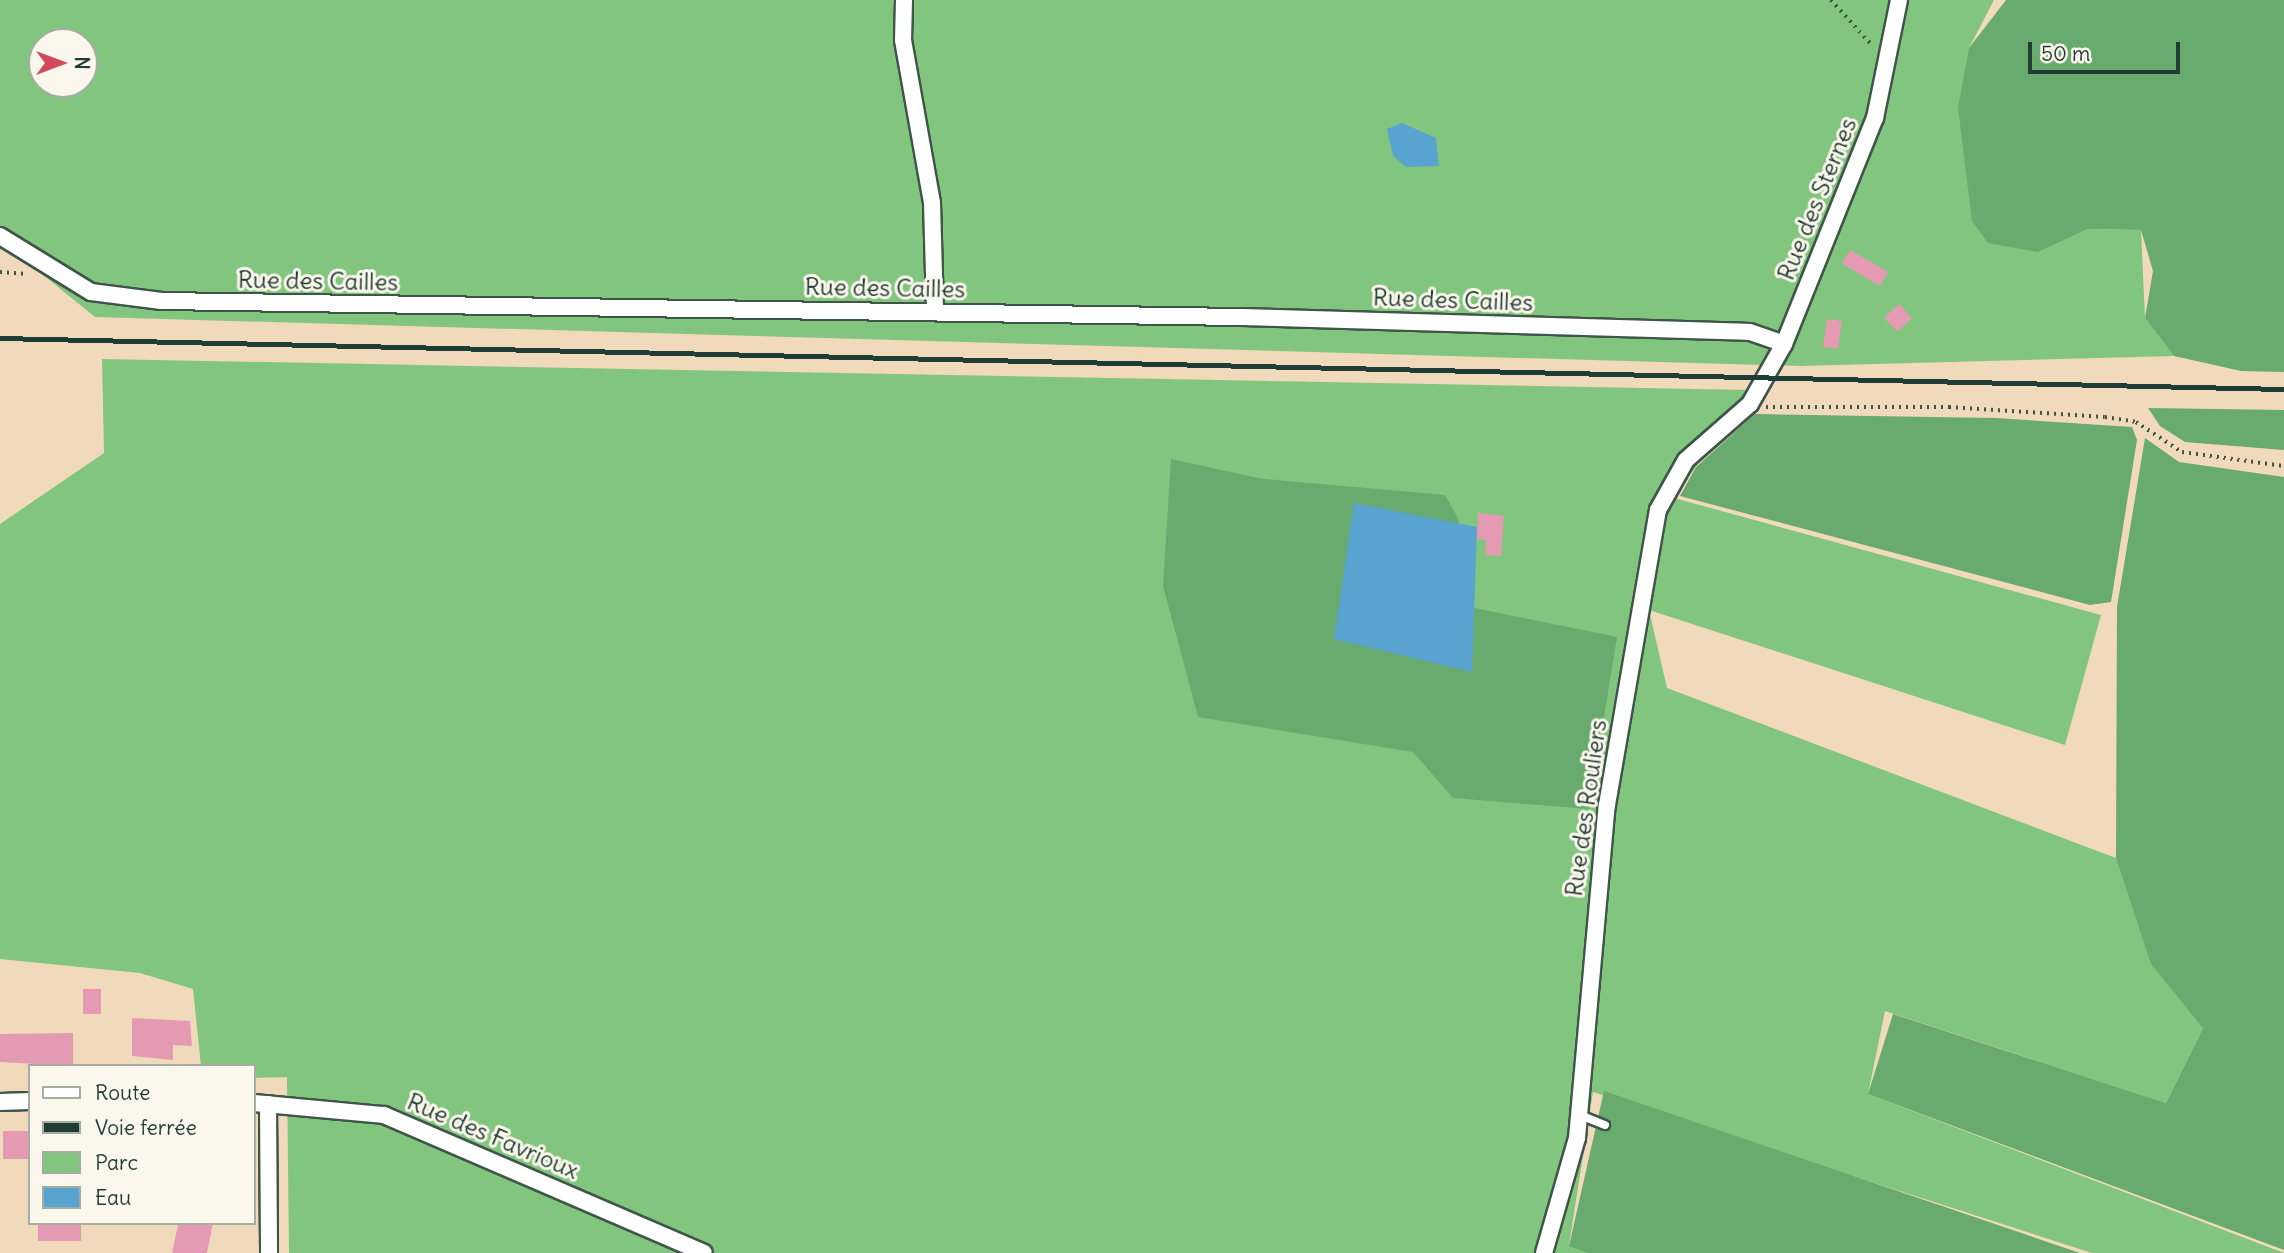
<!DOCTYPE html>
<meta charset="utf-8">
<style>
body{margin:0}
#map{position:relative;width:2284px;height:1253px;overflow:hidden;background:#f1dabb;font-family:Delius,sans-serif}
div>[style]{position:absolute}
.green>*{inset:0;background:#82c57f}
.forest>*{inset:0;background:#69aa6e}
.water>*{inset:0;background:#59a3d1}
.building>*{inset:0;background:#e59ab3;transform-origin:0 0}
.path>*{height:3.5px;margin-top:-1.75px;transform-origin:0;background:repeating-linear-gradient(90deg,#3e5548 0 2px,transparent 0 7px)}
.roads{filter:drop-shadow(2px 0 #3e5548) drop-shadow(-2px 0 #3e5548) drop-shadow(0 2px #3e5548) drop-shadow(0 -2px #3e5548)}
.lane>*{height:8px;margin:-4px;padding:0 4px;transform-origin:4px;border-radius:4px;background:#fff}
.street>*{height:16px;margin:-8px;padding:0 8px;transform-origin:8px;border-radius:8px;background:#fff}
.rail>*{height:5px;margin:-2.5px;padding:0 2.5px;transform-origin:2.5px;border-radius:2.5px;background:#1f3d34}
span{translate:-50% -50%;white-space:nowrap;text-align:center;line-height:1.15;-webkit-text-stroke:6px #fbf7ec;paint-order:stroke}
.street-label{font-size:24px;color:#1f3d34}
.legend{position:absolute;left:28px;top:1064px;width:228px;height:161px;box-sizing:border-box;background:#fbf7ec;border:2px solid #a3ada2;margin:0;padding:9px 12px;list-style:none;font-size:21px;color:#1f3d34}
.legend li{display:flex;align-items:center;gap:14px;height:35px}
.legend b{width:35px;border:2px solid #a3ada2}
.north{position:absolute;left:28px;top:28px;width:70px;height:70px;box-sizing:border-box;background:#fbf7ec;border:2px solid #a3ada2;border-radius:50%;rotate:90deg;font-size:19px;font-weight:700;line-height:28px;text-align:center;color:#1f3d34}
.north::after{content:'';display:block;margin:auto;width:24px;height:32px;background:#d1495b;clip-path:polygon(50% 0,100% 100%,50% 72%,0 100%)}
.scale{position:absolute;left:2028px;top:42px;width:152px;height:32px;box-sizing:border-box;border:4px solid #1f3d34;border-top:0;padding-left:9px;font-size:21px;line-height:24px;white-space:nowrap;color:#1f3d34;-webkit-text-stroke:5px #fbf7ec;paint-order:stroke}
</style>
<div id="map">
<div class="green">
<i style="clip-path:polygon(evenodd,0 0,1994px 0,1969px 48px,2087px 229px,2141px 230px,2145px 318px,2174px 356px,1800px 366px,95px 317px,0 240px,0 0,42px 42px,84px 42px,84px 84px,42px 84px,42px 42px)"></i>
<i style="clip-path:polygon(102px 359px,1749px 390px,1674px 498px,2101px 615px,2065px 745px,1649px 610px,1667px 688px,2116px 858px,2203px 1028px,2166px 1103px,1885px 1011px,1868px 1094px,2284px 1253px,2092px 1253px,1593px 1092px,1569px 1245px,1587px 1253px,289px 1253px,287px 1077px,254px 1078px,254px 1066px,201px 1066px,193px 989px,140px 973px,0 959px,0 524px,104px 453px)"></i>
</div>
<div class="forest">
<i style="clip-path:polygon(2006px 0,2284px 0,2284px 372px,2241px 371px,2174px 356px,2145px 318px,2153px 271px,2141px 230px,2087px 229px,2038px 252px,1988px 243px,1972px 221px,1958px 108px,1969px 48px)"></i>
<i style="clip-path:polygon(2148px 408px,2284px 410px,2284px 450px,2185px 442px,2160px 426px)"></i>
<i style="clip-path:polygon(1755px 414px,1996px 418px,2132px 427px,2137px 440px,2111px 602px,2090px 605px,1680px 496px,1696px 467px)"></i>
<i style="clip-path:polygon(2145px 438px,2179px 462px,2284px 477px,2284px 1250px,1868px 1094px,1893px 1014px,2166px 1103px,2203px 1028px,2151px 964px,2116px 858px,2117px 607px)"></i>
<i style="clip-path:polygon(1171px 459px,1263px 479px,1445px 495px,1459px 520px,1460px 605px,1617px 637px,1589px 809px,1453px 798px,1413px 752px,1198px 717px,1163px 586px)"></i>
<i style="clip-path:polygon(1604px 1091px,2080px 1253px,1587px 1253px,1569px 1246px)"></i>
</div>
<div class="water">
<i style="clip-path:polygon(1402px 123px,1436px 138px,1439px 166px,1406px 167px,1393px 156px,1387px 129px)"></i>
<i style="clip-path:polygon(1354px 503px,1477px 527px,1472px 672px,1334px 639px)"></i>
</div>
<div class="building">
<i style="left:1850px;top:250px;width:44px;height:16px;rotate:30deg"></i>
<i style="left:1899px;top:304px;width:19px;height:20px;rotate:47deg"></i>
<i style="left:1827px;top:319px;width:15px;height:28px;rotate:8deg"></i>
<i style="clip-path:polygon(1478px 513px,1504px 516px,1501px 556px,1485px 555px,1486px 540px,1477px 539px)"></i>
<i style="left:83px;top:989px;width:18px;height:25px"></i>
<i style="clip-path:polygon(132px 1018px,190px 1021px,192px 1046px,173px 1045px,173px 1060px,132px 1056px)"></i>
<i style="clip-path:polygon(73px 1033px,73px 1066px,0 1062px,0 1034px)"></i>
<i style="left:3px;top:1131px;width:27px;height:28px"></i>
<i style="left:38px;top:1223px;width:43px;height:18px"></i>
<i style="clip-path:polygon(213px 1223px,207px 1253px,172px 1253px,178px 1225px)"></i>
</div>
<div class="path">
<i style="left:1831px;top:0;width:59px;rotate:47.7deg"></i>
<i style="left:0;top:272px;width:27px;rotate:4deg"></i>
<i style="left:1766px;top:407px;width:183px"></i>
<i style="left:1949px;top:407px;width:156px;rotate:3.7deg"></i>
<i style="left:2105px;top:417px;width:31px;rotate:9deg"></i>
<i style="left:2136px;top:422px;width:55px;rotate:33.1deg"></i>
<i style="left:2182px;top:452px;width:103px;rotate:7.8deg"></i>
</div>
<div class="roads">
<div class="lane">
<i style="left:1580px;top:1115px;width:27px;rotate:22deg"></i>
</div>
<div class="street">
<i style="left:904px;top:0;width:40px;rotate:91.4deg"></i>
<i style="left:903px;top:40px;width:166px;rotate:79.9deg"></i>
<i style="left:932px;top:203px;width:108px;rotate:88.4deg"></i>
<i style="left:0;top:236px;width:107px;rotate:31.6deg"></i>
<i style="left:91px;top:292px;width:71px;rotate:7.3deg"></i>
<i style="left:161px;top:301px;width:1082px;rotate:0.85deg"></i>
<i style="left:1243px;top:317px;width:507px;rotate:1.69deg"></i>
<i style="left:1750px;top:332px;width:36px;rotate:19deg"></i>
<i style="left:0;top:1102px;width:30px;rotate:-2deg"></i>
<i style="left:254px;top:1103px;width:131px;rotate:5.3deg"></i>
<i style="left:384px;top:1115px;width:348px;rotate:23.3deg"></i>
<i style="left:268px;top:1104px;width:149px;rotate:89.6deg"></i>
<i style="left:1544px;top:1253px;width:120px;rotate:-74deg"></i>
<i style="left:1577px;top:1138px;width:334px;rotate:-84.9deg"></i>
<i style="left:1607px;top:805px;width:299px;rotate:-80.2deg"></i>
<i style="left:1658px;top:510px;width:57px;rotate:-60.8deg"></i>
<i style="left:1686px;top:460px;width:85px;rotate:-41.2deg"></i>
<i style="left:1750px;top:404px;width:69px;rotate:-60.5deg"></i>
<i style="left:1784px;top:344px;width:244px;rotate:-68.1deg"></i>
<i style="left:1875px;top:118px;width:120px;rotate:-78.5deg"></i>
</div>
</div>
<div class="rail">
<i style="left:0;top:338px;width:2285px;rotate:1.28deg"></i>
</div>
<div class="street-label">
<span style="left:1817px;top:199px;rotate:-68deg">Rue des Sternes</span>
<span style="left:318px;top:281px;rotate:1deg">Rue des Cailles</span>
<span style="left:885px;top:288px;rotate:1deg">Rue des Cailles</span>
<span style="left:1453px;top:300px;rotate:2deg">Rue des Cailles</span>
<span style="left:1586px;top:808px;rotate:-82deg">Rue des Rouliers</span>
<span style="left:493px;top:1136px;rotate:23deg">Rue des Favrioux</span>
</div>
<ul class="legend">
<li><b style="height:9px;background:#fff"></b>Route</li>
<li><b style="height:9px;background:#1f3d34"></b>Voie ferrée</li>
<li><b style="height:19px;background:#82c57f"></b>Parc</li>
<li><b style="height:19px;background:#59a3d1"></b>Eau</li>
</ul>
<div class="north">N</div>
<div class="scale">50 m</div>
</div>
